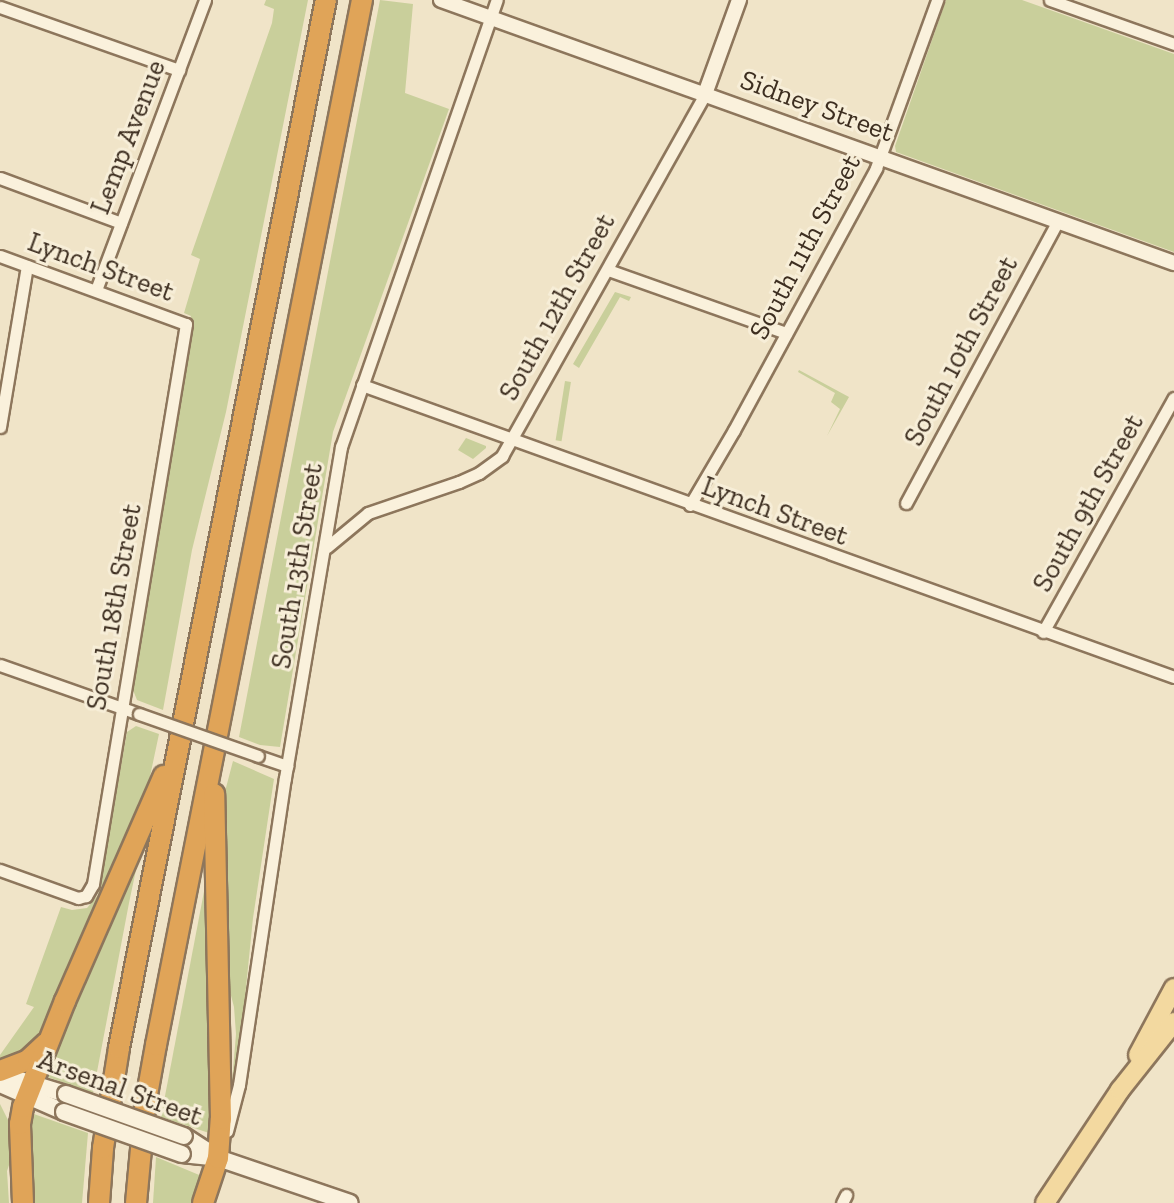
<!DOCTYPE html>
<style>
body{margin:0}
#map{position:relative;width:1174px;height:1203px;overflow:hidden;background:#f0e4c8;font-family:"Zilla Slab",serif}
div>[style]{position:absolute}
.green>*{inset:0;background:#c9cf9b;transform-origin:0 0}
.roads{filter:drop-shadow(2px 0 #8d765c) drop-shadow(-2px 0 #8d765c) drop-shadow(0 2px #8d765c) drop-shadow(0 -2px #8d765c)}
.minor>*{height:11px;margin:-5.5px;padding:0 5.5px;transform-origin:5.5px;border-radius:5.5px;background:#faf1dc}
.tertiary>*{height:14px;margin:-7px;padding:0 7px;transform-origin:7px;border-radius:7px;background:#faf1dc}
.secondary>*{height:16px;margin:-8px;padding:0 8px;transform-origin:8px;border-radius:8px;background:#faf1dc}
.primary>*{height:18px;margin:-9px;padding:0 9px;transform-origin:9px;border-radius:9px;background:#f3d9a0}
.motorway>*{height:20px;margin:-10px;padding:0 10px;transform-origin:10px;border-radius:10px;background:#e0a458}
.bridges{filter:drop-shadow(2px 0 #8d765c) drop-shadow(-2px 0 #8d765c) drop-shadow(0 2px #8d765c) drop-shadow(0 -2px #8d765c)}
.minor-bridge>*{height:11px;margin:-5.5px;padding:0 5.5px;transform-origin:5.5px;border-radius:5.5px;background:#faf1dc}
.secondary-bridge>*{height:16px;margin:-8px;padding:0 8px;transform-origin:8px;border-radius:8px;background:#faf1dc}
span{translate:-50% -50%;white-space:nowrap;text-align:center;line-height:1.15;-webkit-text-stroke:6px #f7eed8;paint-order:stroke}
.street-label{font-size:28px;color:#3d2e20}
</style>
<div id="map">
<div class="green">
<i style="clip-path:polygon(266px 0,308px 0,226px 412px,192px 550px,163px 710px,137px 700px,133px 690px,191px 325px,191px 316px,184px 313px,200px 259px,191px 255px,272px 23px,274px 9px,264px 5px)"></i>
<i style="clip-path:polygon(380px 0,413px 4px,405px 93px,449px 109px,333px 432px,280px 747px,260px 745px,239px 737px)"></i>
<i style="clip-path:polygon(946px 0,1022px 0,1174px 54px,1174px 252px,896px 152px,895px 146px)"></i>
<i style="clip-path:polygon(615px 292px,631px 297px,629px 301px,620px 297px,579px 368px,573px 364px)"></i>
<i style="clip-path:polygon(799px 370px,849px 397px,827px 436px,840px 409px,831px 402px,835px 393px,798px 372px)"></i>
<i style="left:565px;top:381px;width:6px;height:60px;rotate:9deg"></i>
<i style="clip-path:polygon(466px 438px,486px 446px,486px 448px,473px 459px,458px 450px)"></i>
<i style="clip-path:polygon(136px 726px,159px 734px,148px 786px,128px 835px,37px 1042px,33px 1048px,0 1060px,0 1055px,34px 1007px,26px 1004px,61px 907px,72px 910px,87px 908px,98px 895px,127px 732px)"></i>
<i style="clip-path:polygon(233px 761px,274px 779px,253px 918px,239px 1057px,231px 1095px,236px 1034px,234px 1007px,223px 965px,222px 803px)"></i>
<i style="clip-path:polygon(141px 846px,129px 903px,93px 1093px,42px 1075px)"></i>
<i style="clip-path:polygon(210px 860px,212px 1134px,161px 1117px)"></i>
<i style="clip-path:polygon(0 1104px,11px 1126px,14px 1150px,7px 1171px,9px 1203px,0 1203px)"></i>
<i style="clip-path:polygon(31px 1113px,88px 1133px,82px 1203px,29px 1203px)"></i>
<i style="clip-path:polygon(156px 1157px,204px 1177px,197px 1203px,153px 1203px)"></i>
</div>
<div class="roads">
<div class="minor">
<i style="left:1050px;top:0;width:132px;rotate:19.5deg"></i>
<i style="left:0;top:7px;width:190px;rotate:19.4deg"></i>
<i style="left:0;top:178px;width:129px;rotate:20.4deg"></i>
<i style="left:0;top:256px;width:198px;rotate:20.1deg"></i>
<i style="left:186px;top:324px;width:568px;rotate:99.43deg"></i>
<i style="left:93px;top:884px;width:14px;rotate:120deg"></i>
<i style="left:86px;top:896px;width:8px;rotate:166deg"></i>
<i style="left:78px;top:898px;width:83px;rotate:-160.3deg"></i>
<i style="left:608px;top:270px;width:189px;rotate:19.5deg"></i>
<i style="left:96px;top:290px;width:310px;rotate:-69.4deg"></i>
<i style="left:362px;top:385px;width:863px;rotate:19.78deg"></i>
<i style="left:0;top:427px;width:163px;rotate:-80.5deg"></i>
<i style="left:906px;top:503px;width:320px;rotate:-61.7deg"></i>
<i style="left:690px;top:505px;width:87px;rotate:-59.6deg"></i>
<i style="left:734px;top:430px;width:298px;rotate:-61.5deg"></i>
<i style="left:876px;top:168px;width:179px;rotate:-70deg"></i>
<i style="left:327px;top:547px;width:53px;rotate:-39.7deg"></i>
<i style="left:368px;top:513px;width:96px;rotate:-18.8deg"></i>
<i style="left:459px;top:482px;width:22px;rotate:-24deg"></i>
<i style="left:479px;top:473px;width:29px;rotate:-36deg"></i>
<i style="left:502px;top:456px;width:415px;rotate:-60.7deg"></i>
<i style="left:1043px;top:632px;width:268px;rotate:-60.8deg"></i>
<i style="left:0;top:665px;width:147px;rotate:19.4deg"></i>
<i style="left:258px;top:756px;width:31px;rotate:19deg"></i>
<i style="left:227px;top:1131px;width:48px;rotate:-75.4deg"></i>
<i style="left:239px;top:1085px;width:310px;rotate:-81.5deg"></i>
<i style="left:285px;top:778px;width:336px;rotate:-80.4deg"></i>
<i style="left:341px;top:447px;width:473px;rotate:-70.8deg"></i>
<i style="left:842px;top:1203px;width:9px;rotate:-63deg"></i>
</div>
<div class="tertiary">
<i style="left:441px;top:0;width:779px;rotate:19.74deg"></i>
<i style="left:705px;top:94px;width:100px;rotate:-70.1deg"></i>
</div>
<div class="secondary">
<i style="left:0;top:1074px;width:69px;rotate:16.9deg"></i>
<i style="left:0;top:1084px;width:70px;rotate:23.6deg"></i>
<i style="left:184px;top:1136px;width:40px;rotate:32.9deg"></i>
<i style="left:182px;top:1154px;width:36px;rotate:6deg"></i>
<i style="left:218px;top:1158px;width:139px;rotate:18.8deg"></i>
</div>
<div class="primary">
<i style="left:1138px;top:1055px;width:76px;rotate:-61.8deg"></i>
<i style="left:1045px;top:1203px;width:136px;rotate:-56.4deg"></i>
<i style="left:1120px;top:1090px;width:87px;rotate:-51.5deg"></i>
</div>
<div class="motorway">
<i style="left:0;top:1071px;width:30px;rotate:-21deg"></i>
<i style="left:28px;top:1060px;width:25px;rotate:-43deg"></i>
<i style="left:23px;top:1203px;width:79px;rotate:-92.2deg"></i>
<i style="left:20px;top:1124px;width:17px;rotate:-80deg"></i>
<i style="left:23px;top:1107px;width:114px;rotate:-68.4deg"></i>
<i style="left:65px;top:1001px;width:246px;rotate:-66.3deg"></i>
<i style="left:99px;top:1203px;width:55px;rotate:-85.8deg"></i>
<i style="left:103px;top:1148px;width:101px;rotate:-80.9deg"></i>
<i style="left:119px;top:1048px;width:1068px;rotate:-78.83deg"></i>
<i style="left:136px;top:1203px;width:97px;rotate:-84.7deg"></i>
<i style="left:145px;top:1106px;width:62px;rotate:-79.8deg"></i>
<i style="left:156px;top:1045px;width:1065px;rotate:-78.85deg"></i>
<i style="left:203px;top:1203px;width:47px;rotate:-71.6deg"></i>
<i style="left:218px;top:1158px;width:39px;rotate:-86deg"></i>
<i style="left:221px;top:1119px;width:325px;rotate:-91.2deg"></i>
</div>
</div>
<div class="bridges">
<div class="minor-bridge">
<i style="left:139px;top:714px;width:126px;rotate:19.4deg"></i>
</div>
<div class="secondary-bridge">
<i style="left:66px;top:1094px;width:125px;rotate:19.6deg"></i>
<i style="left:64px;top:1112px;width:125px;rotate:19.6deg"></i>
</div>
</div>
<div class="street-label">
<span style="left:817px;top:106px;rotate:20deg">Sidney Street</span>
<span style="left:128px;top:137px;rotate:-69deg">Lemp Avenue</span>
<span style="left:805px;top:247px;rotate:-62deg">South 11th Street</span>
<span style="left:101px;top:267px;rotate:20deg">Lynch Street</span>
<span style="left:557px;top:307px;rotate:-61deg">South 12th Street</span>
<span style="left:961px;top:351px;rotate:-62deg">South 10th Street</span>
<span style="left:1088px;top:503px;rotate:-61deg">South 9th Street</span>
<span style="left:775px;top:511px;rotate:20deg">Lynch Street</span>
<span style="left:297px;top:566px;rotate:-81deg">South 13th Street</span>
<span style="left:114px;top:607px;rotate:-80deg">South 18th Street</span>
<span style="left:120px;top:1088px;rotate:20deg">Arsenal Street</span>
</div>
</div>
